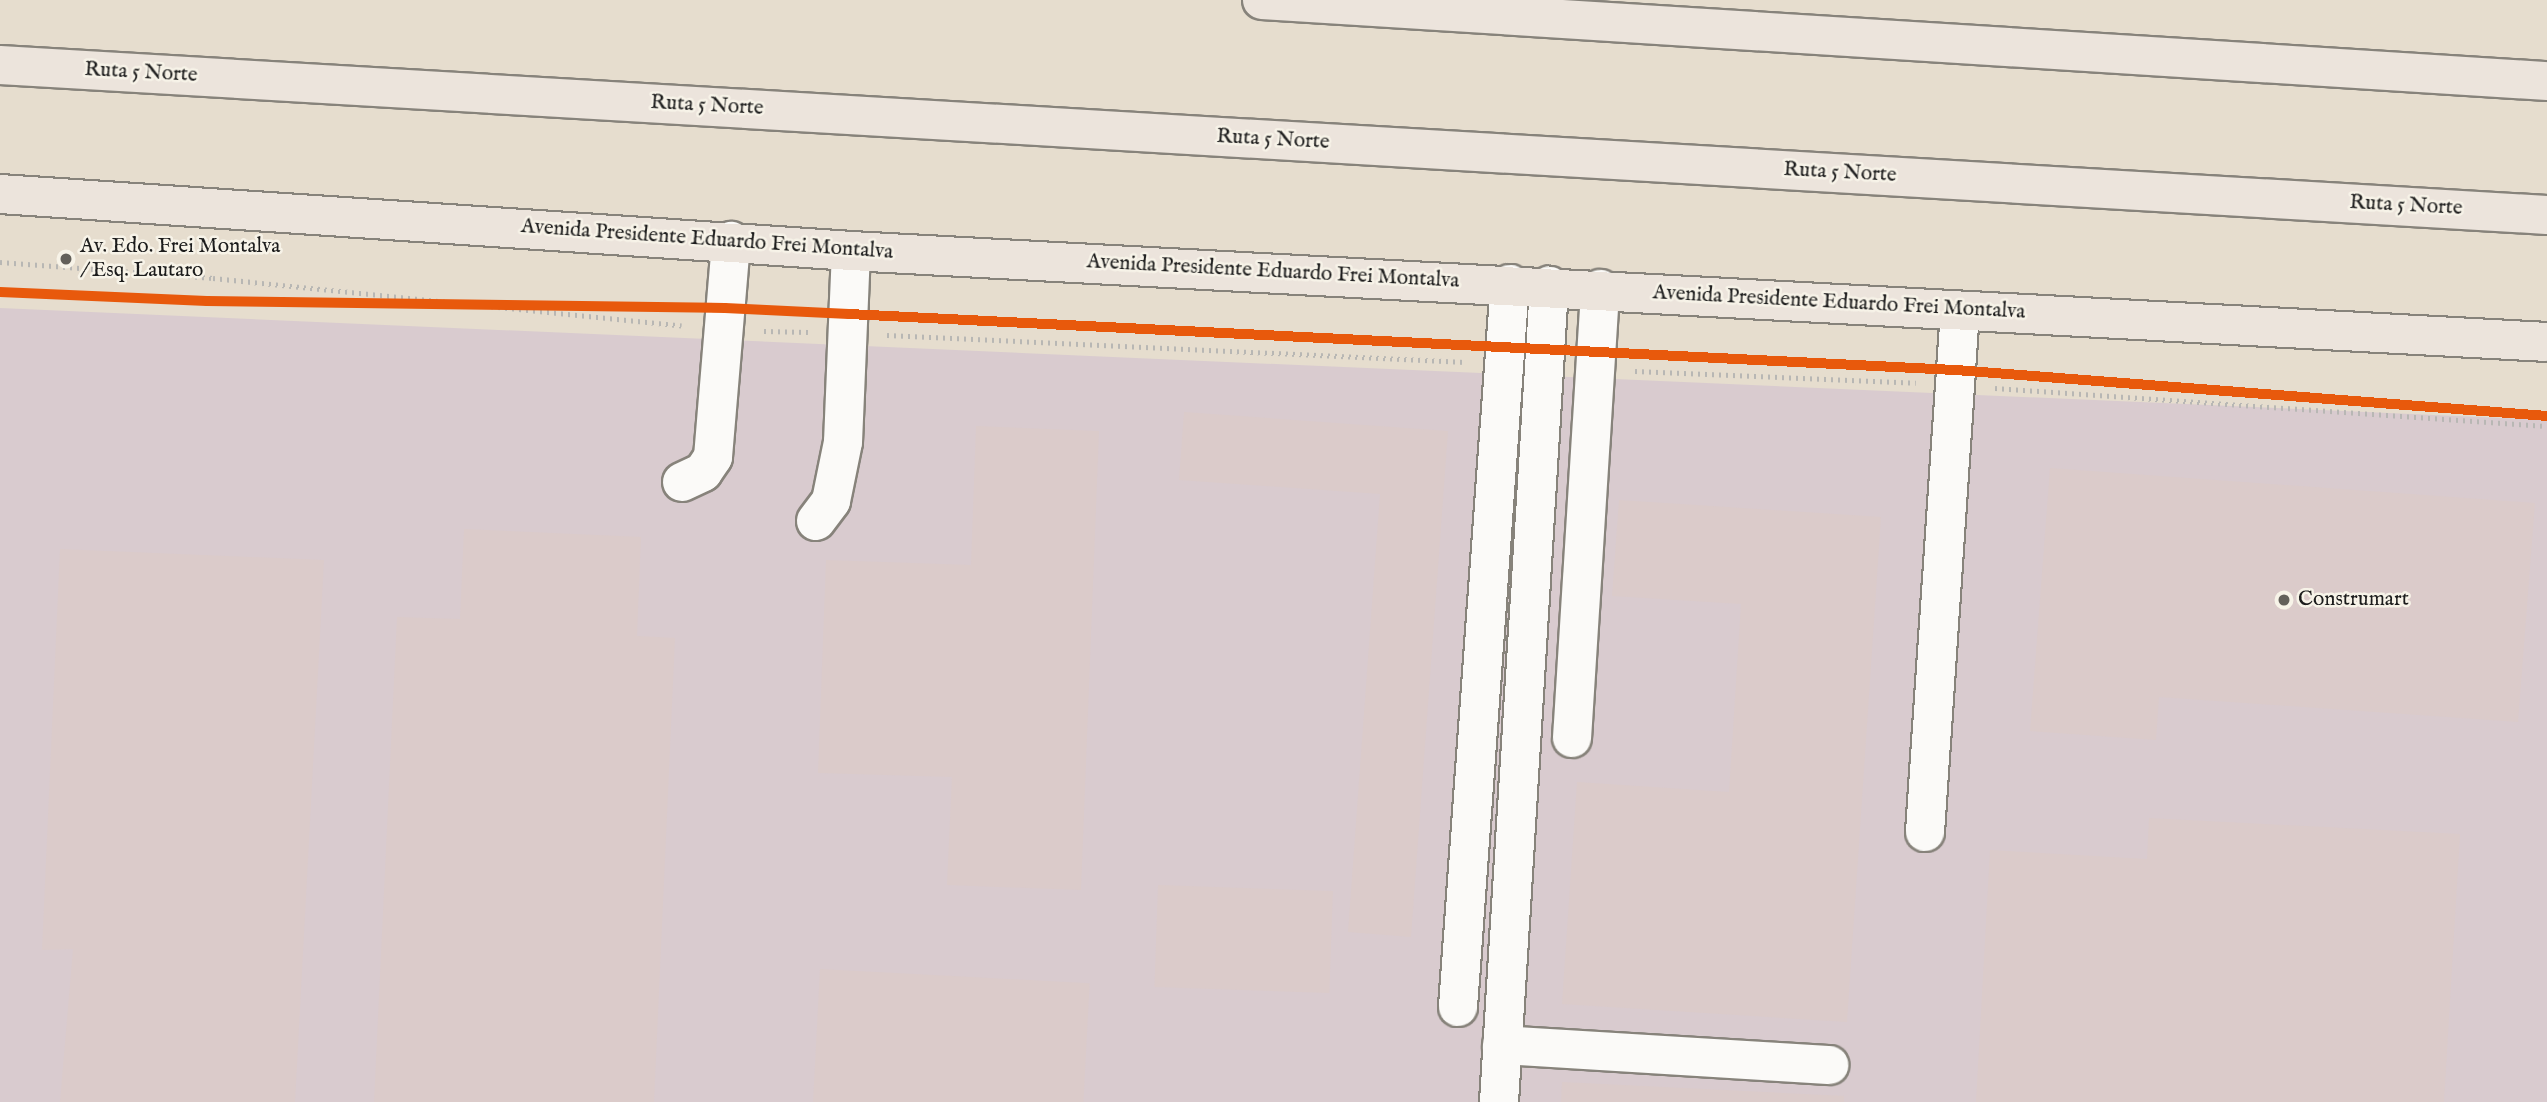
<!DOCTYPE html>
<style>
body{margin:0}
#map{position:relative;width:2547px;height:1102px;overflow:hidden;background:#e6ddce;font-family:"IM FELL English",serif}
div>[style]{position:absolute}
.industrial>*{inset:0;background:#d9cbcf}
.building>*{inset:0;background:#dbcbca;transform-origin:0 0}
.path>*{height:4.5px;margin-top:-2.25px;transform-origin:0;background:repeating-linear-gradient(90deg,#b8b7b4 0 2px,transparent 0 7px)}
.roads{filter:drop-shadow(2px 0 #87837b) drop-shadow(-2px 0 #87837b) drop-shadow(0 2px #87837b) drop-shadow(0 -2px #87837b)}
.minor>*{height:38px;margin:-19px;padding:0 19px;transform-origin:19px;border-radius:19px;background:#fbfaf8}
.major>*{height:38px;margin:-19px;padding:0 19px;transform-origin:19px;border-radius:19px;background:#ece4dc}
.highway>*{height:38px;margin:-19px;padding:0 19px;transform-origin:19px;border-radius:19px;background:#ece4dc}
.cycleway>*{height:10px;margin:-5px;padding:0 5px;transform-origin:5px;border-radius:5px;background:#e8590c}
.dots>*{width:19px;height:19px;translate:-50% -50%;box-sizing:border-box;border:4px solid #f7f3e8;border-radius:50%}
span{translate:-50% -50%;white-space:nowrap;text-align:center;line-height:1.15;-webkit-text-stroke:5px #f7f3e8;paint-order:stroke}
.street-label{font-size:21px;color:#1c1c1c}
.poi-label{font-size:21px;color:#1c1c1c}
.left{translate:0 -50%;text-align:left}
</style>
<div id="map">
<div class="industrial">
<i style="clip-path:polygon(0 308px,2547px 420px,2547px 1102px,0 1102px)"></i>
</div>
<div class="building">
<i style="clip-path:polygon(1184px 412px,1448px 431px,1411px 937px,1348px 932px,1380px 494px,1179px 480px)"></i>
<i style="clip-path:polygon(976px 426px,1099px 431px,1081px 890px,947px 885px,952px 777px,818px 773px,826px 560px,971px 565px)"></i>
<i style="clip-path:polygon(2050px 468px,2535px 503px,2518px 722px,2159px 697px,2156px 740px,2030px 731px)"></i>
<i style="clip-path:polygon(1619px 500px,1881px 517px,1847px 1022px,1562px 1004px,1577px 782px,1729px 792px,1741px 604px,1612px 596px)"></i>
<i style="clip-path:polygon(464px 529px,641px 537px,637px 636px,675px 638px,654px 1102px,374px 1102px,397px 617px,460px 619px)"></i>
<i style="clip-path:polygon(60px 549px,324px 560px,295px 1102px,60px 1102px,73px 949px,42px 950px)"></i>
<i style="clip-path:polygon(2149px 818px,2460px 834px,2444px 1102px,1976px 1102px,1990px 850px,2147px 859px)"></i>
<i style="left:1158px;top:885px;width:175px;height:102px;rotate:2deg"></i>
<i style="left:820px;top:969px;width:270px;height:133px;rotate:3deg"></i>
<i style="clip-path:polygon(1562px 1082px,1844px 1096px,1844px 1102px,1561px 1102px)"></i>
</div>
<div class="path">
<i style="left:0;top:262px;width:214px;rotate:4.3deg"></i>
<i style="left:213px;top:278px;width:471px;rotate:5.8deg"></i>
<i style="left:764px;top:331px;width:44px;rotate:1.3deg"></i>
<i style="left:887px;top:335px;width:579px;rotate:2.67deg"></i>
<i style="left:1635px;top:371px;width:281px;rotate:2.4deg"></i>
<i style="left:1995px;top:388px;width:553px;rotate:3.94deg"></i>
</div>
<div class="roads">
<div class="minor">
<i style="left:682px;top:482px;width:23px;rotate:-25deg"></i>
<i style="left:703px;top:472px;width:18px;rotate:-56deg"></i>
<i style="left:713px;top:457px;width:217px;rotate:-85.2deg"></i>
<i style="left:816px;top:521px;width:25px;rotate:-53deg"></i>
<i style="left:831px;top:501px;width:60px;rotate:-78.5deg"></i>
<i style="left:843px;top:442px;width:191px;rotate:-87.6deg"></i>
<i style="left:1572px;top:738px;width:450px;rotate:-86.4deg"></i>
<i style="left:1925px;top:832px;width:522px;rotate:-86.16deg"></i>
<i style="left:1458px;top:1007px;width:725px;rotate:-85.89deg"></i>
<i style="left:1502px;top:1045px;width:328px;rotate:3.5deg"></i>
<i style="left:1499px;top:1102px;width:818px;rotate:-86.49deg"></i>
</div>
<div class="major">
<i style="left:0;top:194px;width:853px;rotate:3.83deg"></i>
<i style="left:851px;top:251px;width:1698px;rotate:3.07deg"></i>
</div>
<div class="highway">
<i style="left:1262px;top:0;width:1288px;rotate:3.61deg"></i>
<i style="left:0;top:65px;width:2551px;rotate:3.37deg"></i>
</div>
</div>
<div class="cycleway">
<i style="left:0;top:292px;width:207px;rotate:2.5deg"></i>
<i style="left:207px;top:301px;width:518px;rotate:0.77deg"></i>
<i style="left:725px;top:308px;width:124px;rotate:2.8deg"></i>
<i style="left:849px;top:314px;width:1108px;rotate:2.9deg"></i>
<i style="left:1956px;top:370px;width:593px;rotate:4.45deg"></i>
</div>
<div class="dots">
<i style="left:66px;top:259px;background:#63605a"></i>
<i style="left:2284px;top:600px;background:#63605a"></i>
</div>
<div class="street-label">
<span style="left:141px;top:73px;rotate:3deg">Ruta 5 Norte</span>
<span style="left:707px;top:106px;rotate:3deg">Ruta 5 Norte</span>
<span style="left:1273px;top:140px;rotate:3deg">Ruta 5 Norte</span>
<span style="left:1840px;top:173px;rotate:3deg">Ruta 5 Norte</span>
<span style="left:2406px;top:206px;rotate:3deg">Ruta 5 Norte</span>
<span style="left:707px;top:240px;rotate:4deg">Avenida Presidente Eduardo Frei Montalva</span>
<span style="left:1273px;top:272px;rotate:3deg">Avenida Presidente Eduardo Frei Montalva</span>
<span style="left:1839px;top:303px;rotate:3deg">Avenida Presidente Eduardo Frei Montalva</span>
</div>
<div class="poi-label">
<span class="left" style="left:80px;top:259px">Av. Edo. Frei Montalva<br>/ Esq. Lautaro</span>
<span class="left" style="left:2298px;top:600px">Construmart</span>
</div>
</div>
